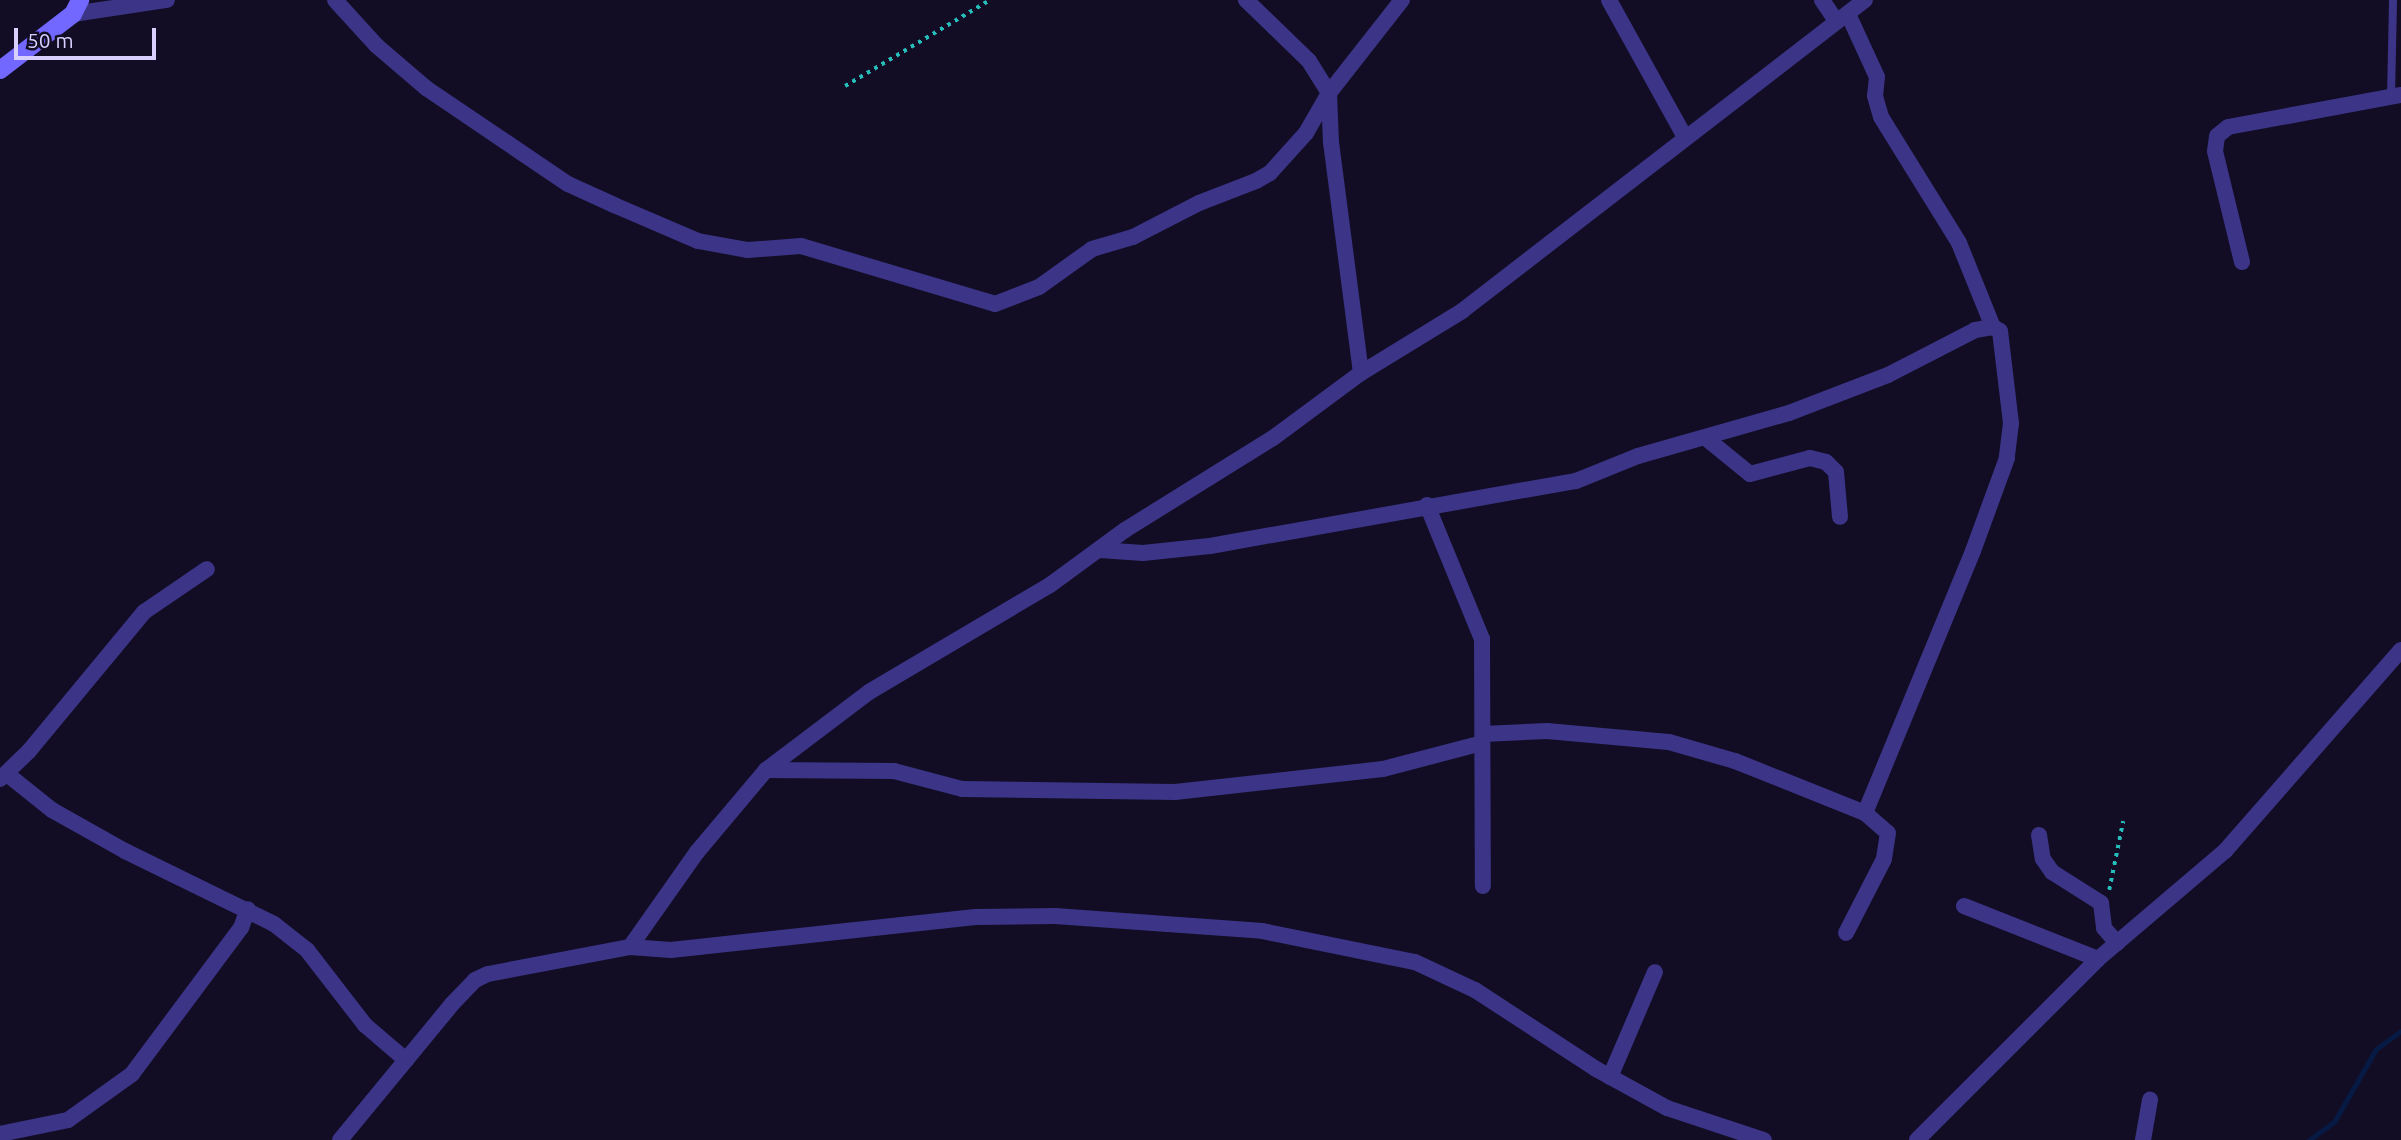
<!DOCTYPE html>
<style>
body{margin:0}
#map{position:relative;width:2401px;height:1140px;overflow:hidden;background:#120d25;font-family:Ubuntu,sans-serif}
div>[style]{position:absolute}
.stream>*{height:5px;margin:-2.5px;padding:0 2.5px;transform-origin:2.5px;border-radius:2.5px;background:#061a44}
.path>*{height:3.5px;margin-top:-1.75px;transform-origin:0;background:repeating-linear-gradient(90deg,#26bebb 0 3.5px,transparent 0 8.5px)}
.lane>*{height:8px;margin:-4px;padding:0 4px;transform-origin:4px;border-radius:4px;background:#3b3487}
.street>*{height:16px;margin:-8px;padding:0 8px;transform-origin:8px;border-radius:8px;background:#3b3487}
.secondary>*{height:18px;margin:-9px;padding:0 9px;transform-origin:9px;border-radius:9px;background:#7267ff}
span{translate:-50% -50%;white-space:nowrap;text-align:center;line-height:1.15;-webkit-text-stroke:5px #120d25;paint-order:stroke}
.scale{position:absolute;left:14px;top:28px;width:142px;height:32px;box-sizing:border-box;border:4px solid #d8d0ff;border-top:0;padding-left:9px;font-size:21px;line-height:24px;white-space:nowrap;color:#d8d0ff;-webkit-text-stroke:5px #120d25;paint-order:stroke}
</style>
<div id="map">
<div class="stream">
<i style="left:2309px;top:1140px;width:31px;rotate:-36deg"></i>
<i style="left:2334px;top:1122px;width:84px;rotate:-60.1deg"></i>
<i style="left:2376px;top:1049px;width:31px;rotate:-36deg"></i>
</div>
<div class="path">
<i style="left:845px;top:86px;width:169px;rotate:-30.7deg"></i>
<i style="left:2109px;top:890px;width:70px;rotate:-78.5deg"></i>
</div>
<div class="lane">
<i style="left:2391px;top:97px;width:97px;rotate:-88.8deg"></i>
</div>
<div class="street">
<i style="left:335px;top:0;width:62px;rotate:47.6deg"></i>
<i style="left:377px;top:46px;width:65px;rotate:40.6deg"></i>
<i style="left:426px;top:88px;width:171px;rotate:34.1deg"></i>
<i style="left:568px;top:184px;width:51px;rotate:24.5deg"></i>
<i style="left:614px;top:205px;width:91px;rotate:23.2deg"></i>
<i style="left:698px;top:241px;width:51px;rotate:10.2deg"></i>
<i style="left:748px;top:250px;width:53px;rotate:-4.3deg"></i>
<i style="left:801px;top:246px;width:202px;rotate:16.6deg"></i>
<i style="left:995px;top:304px;width:47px;rotate:-21.1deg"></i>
<i style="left:1039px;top:287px;width:65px;rotate:-35.6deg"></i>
<i style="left:1092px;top:249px;width:43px;rotate:-16.3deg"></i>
<i style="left:1133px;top:237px;width:74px;rotate:-27.3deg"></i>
<i style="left:1199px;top:203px;width:61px;rotate:-21.1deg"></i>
<i style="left:1256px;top:181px;width:16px;rotate:-30deg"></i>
<i style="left:1270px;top:173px;width:54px;rotate:-48deg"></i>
<i style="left:1306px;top:133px;width:46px;rotate:-60.1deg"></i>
<i style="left:1329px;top:93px;width:38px;rotate:-122deg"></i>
<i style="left:1309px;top:61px;width:88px;rotate:-135.9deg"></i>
<i style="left:1609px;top:0;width:157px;rotate:61deg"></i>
<i style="left:1822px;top:0;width:25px;rotate:56deg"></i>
<i style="left:73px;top:14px;width:95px;rotate:-8.5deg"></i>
<i style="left:1848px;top:14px;width:69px;rotate:65.3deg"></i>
<i style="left:1877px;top:77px;width:19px;rotate:96deg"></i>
<i style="left:1875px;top:96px;width:22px;rotate:74deg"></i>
<i style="left:1881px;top:117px;width:148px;rotate:58.2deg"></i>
<i style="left:1959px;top:243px;width:91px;rotate:68deg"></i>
<i style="left:2242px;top:262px;width:114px;rotate:-103.7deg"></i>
<i style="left:2215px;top:151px;width:15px;rotate:-82deg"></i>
<i style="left:2217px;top:136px;width:14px;rotate:-39deg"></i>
<i style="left:2228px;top:127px;width:176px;rotate:-10.5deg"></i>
<i style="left:1361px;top:373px;width:232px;rotate:-97.4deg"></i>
<i style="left:1331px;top:143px;width:50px;rotate:-92.3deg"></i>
<i style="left:1329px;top:93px;width:118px;rotate:-51.9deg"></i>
<i style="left:1707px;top:439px;width:55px;rotate:39.1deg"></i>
<i style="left:1750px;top:474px;width:62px;rotate:-14.9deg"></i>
<i style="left:1810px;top:458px;width:16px;rotate:14deg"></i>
<i style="left:1826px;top:462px;width:14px;rotate:45deg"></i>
<i style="left:1836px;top:472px;width:45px;rotate:84.9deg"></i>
<i style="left:1427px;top:505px;width:145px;rotate:67.7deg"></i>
<i style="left:1482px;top:639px;width:247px;rotate:89.8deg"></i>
<i style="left:1100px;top:550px;width:43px;rotate:4deg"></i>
<i style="left:1143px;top:553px;width:67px;rotate:-6deg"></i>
<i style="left:1210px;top:546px;width:372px;rotate:-10.1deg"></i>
<i style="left:1576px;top:481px;width:67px;rotate:-22deg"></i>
<i style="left:1638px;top:456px;width:157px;rotate:-15.9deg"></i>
<i style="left:1789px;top:413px;width:106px;rotate:-21deg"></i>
<i style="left:1888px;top:375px;width:98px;rotate:-27.3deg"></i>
<i style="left:1975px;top:330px;width:18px;rotate:-9deg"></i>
<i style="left:1993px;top:327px;width:8px;rotate:30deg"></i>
<i style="left:2000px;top:331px;width:93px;rotate:83.2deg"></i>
<i style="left:2011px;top:423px;width:35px;rotate:97deg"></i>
<i style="left:2007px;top:458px;width:99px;rotate:110.1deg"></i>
<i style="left:1973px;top:551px;width:283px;rotate:112.4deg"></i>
<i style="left:1483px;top:734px;width:64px;rotate:-2.7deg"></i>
<i style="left:1547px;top:731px;width:122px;rotate:5.2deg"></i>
<i style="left:1669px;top:742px;width:69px;rotate:16.1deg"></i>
<i style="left:1735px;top:761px;width:140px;rotate:21.8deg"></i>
<i style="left:1865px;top:813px;width:30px;rotate:41deg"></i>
<i style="left:1888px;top:833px;width:26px;rotate:99deg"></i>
<i style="left:1884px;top:859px;width:83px;rotate:117.2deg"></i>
<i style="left:766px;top:770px;width:128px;rotate:0.4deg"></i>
<i style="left:894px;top:771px;width:70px;rotate:14.8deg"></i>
<i style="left:962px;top:789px;width:213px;rotate:0.8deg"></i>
<i style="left:1175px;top:792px;width:209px;rotate:-6.3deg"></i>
<i style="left:1383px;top:769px;width:102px;rotate:-14.7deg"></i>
<i style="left:7px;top:774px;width:58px;rotate:38.7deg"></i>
<i style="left:52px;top:810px;width:84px;rotate:29.3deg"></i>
<i style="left:125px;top:851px;width:166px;rotate:26.1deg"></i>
<i style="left:274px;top:924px;width:42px;rotate:38.2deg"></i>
<i style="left:307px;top:950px;width:95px;rotate:52.3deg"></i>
<i style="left:365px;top:1025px;width:54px;rotate:40.5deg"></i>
<i style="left:0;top:779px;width:40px;rotate:-44deg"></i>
<i style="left:29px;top:751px;width:180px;rotate:-50.4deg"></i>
<i style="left:144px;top:612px;width:76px;rotate:-34.3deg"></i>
<i style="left:2039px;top:835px;width:24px;rotate:81deg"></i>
<i style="left:2043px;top:859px;width:16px;rotate:55deg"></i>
<i style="left:2052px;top:872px;width:58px;rotate:32.3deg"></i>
<i style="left:2101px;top:903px;width:25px;rotate:83deg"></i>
<i style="left:2104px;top:928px;width:20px;rotate:49deg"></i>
<i style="left:1964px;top:906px;width:144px;rotate:21.6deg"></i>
<i style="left:630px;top:947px;width:116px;rotate:-54.8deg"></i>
<i style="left:697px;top:852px;width:107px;rotate:-49.9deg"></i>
<i style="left:766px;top:770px;width:129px;rotate:-37.1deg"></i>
<i style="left:869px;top:692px;width:210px;rotate:-30.6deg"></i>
<i style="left:1050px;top:585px;width:93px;rotate:-36.3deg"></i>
<i style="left:1125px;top:530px;width:174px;rotate:-31.9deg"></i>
<i style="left:1273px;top:438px;width:109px;rotate:-36.5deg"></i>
<i style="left:1361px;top:373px;width:119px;rotate:-31.5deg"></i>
<i style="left:1462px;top:311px;width:509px;rotate:-37.66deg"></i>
<i style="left:1610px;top:1077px;width:114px;rotate:-66.8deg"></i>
<i style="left:0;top:1134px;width:69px;rotate:-11.6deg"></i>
<i style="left:68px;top:1120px;width:79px;rotate:-35.7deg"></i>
<i style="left:132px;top:1074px;width:182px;rotate:-53.3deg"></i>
<i style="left:241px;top:928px;width:20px;rotate:-70deg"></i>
<i style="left:340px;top:1140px;width:176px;rotate:-50.5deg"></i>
<i style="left:452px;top:1004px;width:33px;rotate:-46deg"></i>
<i style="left:475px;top:980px;width:14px;rotate:-25deg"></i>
<i style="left:488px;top:974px;width:145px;rotate:-10.8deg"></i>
<i style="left:630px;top:947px;width:41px;rotate:4.2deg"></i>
<i style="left:671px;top:950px;width:306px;rotate:-6.2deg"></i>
<i style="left:975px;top:917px;width:80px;rotate:-0.7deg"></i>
<i style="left:1055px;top:916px;width:208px;rotate:4.1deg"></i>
<i style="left:1262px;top:931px;width:156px;rotate:11.5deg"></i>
<i style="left:1415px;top:962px;width:66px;rotate:25deg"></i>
<i style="left:1475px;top:990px;width:145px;rotate:33.1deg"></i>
<i style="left:1596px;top:1069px;width:81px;rotate:28.8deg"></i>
<i style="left:1667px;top:1108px;width:102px;rotate:18.3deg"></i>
<i style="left:1917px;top:1140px;width:256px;rotate:-45deg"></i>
<i style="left:2098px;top:959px;width:167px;rotate:-40.4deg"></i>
<i style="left:2225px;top:851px;width:267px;rotate:-48.8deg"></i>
<i style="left:2143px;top:1140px;width:41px;rotate:-80.1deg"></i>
</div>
<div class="secondary">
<i style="left:0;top:70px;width:92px;rotate:-37.5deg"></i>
<i style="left:73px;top:14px;width:16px;rotate:-63deg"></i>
</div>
<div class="scale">50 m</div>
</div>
